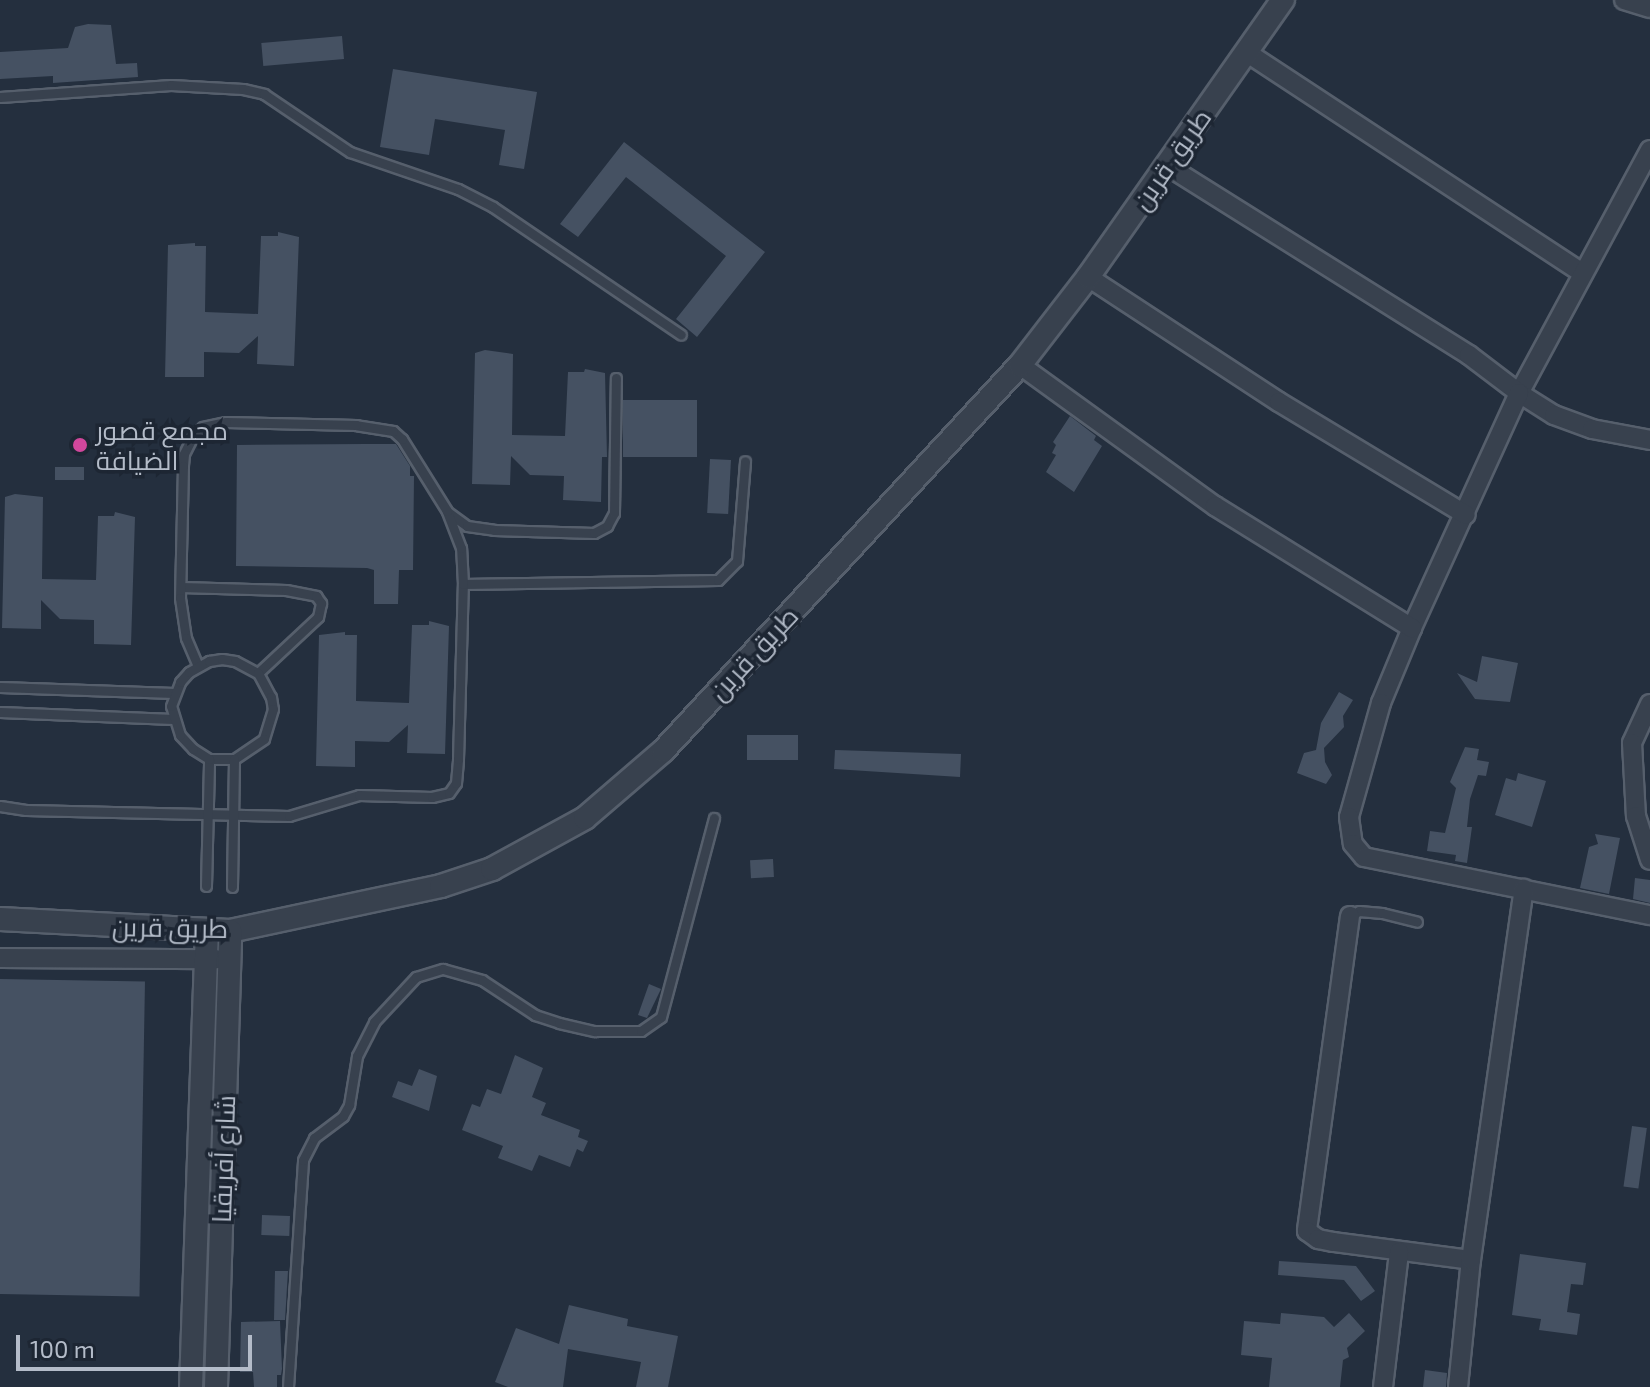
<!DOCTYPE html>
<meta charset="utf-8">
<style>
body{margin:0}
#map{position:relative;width:1650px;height:1387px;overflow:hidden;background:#242f3e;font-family:"Exo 2",Cairo,sans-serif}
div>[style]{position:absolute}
.building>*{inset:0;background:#455162;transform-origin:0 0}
.roads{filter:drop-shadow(2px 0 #565f6c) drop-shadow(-2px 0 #565f6c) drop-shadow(0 2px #565f6c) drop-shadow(0 -2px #565f6c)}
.service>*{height:9px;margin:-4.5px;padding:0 4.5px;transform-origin:4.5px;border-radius:4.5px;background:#38414e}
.minor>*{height:18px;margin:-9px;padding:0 9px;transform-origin:9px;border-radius:9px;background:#38414e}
.tertiary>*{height:22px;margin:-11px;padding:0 11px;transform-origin:11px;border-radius:11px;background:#38414e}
.dots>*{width:22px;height:22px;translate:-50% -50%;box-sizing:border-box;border:4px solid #1d2633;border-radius:50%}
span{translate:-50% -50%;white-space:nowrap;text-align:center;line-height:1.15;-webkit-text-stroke:7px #1d2633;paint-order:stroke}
.street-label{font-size:26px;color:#b4bcc9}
.poi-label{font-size:26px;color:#b4bcc9}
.left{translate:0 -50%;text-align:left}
.scale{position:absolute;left:16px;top:1335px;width:236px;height:36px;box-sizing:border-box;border:4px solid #b4bcc9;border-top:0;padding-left:10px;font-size:24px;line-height:28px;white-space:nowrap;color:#b4bcc9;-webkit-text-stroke:6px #1d2633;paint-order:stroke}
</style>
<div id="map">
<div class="building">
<i style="clip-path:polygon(88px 24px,111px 25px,116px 64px,137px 63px,138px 77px,53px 83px,53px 76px,0 79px,0 52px,68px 48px,75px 27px)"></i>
<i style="left:342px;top:36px;width:23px;height:81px;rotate:85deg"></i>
<i style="clip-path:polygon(393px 69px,537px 92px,524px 169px,499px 165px,505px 130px,435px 119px,429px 155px,380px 147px)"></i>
<i style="clip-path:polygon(624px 142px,765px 252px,697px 337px,676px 319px,726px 256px,626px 177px,578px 237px,560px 224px)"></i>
<i style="clip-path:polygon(278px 232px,299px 237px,294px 366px,257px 364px,258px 336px,239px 353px,204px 352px,204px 377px,165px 377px,168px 245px,195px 243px,195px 246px,206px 246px,205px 312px,258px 314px,261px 236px,278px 236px)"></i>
<i style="clip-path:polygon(485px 350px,513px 354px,512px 435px,565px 436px,568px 372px,584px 372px,585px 369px,605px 373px,607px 457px,602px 457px,601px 502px,563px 500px,564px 476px,530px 475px,511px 456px,510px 485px,472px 484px,475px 353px)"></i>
<i style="left:623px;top:400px;width:74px;height:57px"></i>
<i style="clip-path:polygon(1070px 416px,1096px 436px,1094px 440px,1102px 446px,1074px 492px,1046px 472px,1056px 455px,1052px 453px,1056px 445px,1053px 442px)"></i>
<i style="clip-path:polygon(366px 444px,396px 444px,410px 466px,410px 476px,414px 476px,413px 570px,399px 570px,398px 604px,374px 604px,374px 570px,367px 568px,236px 566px,237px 445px)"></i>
<i style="left:710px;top:459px;width:21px;height:54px;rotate:3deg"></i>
<i style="left:55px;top:467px;width:29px;height:13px"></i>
<i style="clip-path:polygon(15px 494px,43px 497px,42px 579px,96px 580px,98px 516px,114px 516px,115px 512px,135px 517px,131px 645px,94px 644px,94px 620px,60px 619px,41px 600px,41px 629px,2px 628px,5px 497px)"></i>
<i style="clip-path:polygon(429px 621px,449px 626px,445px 754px,407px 753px,408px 725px,389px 742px,355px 741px,355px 767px,316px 766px,319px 635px,345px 632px,345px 635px,357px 635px,356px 701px,409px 703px,412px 625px,429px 625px)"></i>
<i style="clip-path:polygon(1482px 656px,1518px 663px,1510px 702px,1475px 699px,1457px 673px,1477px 682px)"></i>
<i style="clip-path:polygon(1339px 692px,1353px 700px,1343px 716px,1344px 727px,1324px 748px,1325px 762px,1332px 775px,1326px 784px,1297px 773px,1304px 753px,1316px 750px,1321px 723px)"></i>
<i style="left:747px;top:735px;width:51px;height:25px"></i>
<i style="clip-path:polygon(1465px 747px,1479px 749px,1477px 760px,1489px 762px,1486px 776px,1478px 775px,1470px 799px,1467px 827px,1472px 827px,1467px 863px,1455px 861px,1456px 855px,1427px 851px,1430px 831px,1445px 833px,1456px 788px,1450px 782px)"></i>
<i style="clip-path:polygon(835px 750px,961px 754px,960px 777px,834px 769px)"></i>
<i style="clip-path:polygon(1518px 773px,1546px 781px,1532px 827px,1495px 815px,1506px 778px,1516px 781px)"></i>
<i style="clip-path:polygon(1595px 834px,1620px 838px,1609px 894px,1580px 888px,1589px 847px,1598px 844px)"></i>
<i style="left:773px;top:859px;width:18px;height:23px;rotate:87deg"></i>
<i style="clip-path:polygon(1635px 878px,1650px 880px,1650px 903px,1633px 899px)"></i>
<i style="left:0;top:979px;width:145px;height:315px;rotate:1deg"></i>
<i style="clip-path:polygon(649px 984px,661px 989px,647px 1018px,638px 1015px)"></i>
<i style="clip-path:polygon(515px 1055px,543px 1068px,532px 1097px,546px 1103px,541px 1115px,580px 1130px,578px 1137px,588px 1141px,583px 1152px,577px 1149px,570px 1167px,539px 1155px,532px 1171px,498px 1158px,503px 1146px,462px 1130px,472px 1104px,480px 1107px,487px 1089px,501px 1094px)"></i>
<i style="clip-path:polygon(419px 1069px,437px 1076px,429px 1111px,392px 1097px,398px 1081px,412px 1086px)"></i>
<i style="left:1632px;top:1126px;width:15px;height:61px;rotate:8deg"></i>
<i style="left:262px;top:1215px;width:28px;height:20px;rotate:2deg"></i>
<i style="clip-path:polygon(1520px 1254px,1586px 1263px,1583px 1285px,1571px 1284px,1567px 1312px,1580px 1314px,1577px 1335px,1539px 1330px,1541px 1319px,1512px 1315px)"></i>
<i style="clip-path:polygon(1279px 1261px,1356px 1266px,1375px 1291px,1361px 1301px,1344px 1280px,1278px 1275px)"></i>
<i style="clip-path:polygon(275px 1271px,288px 1271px,285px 1320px,274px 1320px)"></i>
<i style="clip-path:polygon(569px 1305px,628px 1319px,627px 1326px,678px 1336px,668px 1387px,636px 1387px,641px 1362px,568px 1349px,563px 1387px,508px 1387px,495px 1382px,516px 1328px,559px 1344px)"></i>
<i style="clip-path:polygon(1281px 1313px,1324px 1317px,1334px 1327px,1349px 1313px,1365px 1331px,1347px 1348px,1349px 1357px,1343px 1360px,1340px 1387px,1269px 1387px,1272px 1358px,1241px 1355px,1244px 1321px,1280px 1324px)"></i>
<i style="clip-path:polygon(280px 1321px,282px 1369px,281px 1375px,277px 1375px,277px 1387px,254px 1387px,253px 1372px,240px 1372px,241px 1322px)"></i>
<i style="clip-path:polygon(1425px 1370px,1447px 1373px,1446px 1387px,1423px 1387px)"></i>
</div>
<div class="roads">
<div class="service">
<i style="left:0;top:97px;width:171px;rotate:-4deg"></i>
<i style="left:171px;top:85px;width:72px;rotate:3.2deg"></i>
<i style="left:243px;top:89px;width:22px;rotate:13deg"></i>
<i style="left:264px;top:94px;width:104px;rotate:34deg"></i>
<i style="left:350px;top:152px;width:114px;rotate:18.9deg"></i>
<i style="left:458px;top:189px;width:39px;rotate:27deg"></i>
<i style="left:493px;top:207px;width:227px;rotate:34.2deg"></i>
<i style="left:449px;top:513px;width:22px;rotate:36deg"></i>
<i style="left:467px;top:526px;width:27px;rotate:8deg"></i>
<i style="left:494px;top:530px;width:100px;rotate:1.7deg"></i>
<i style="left:594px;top:533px;width:15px;rotate:-28deg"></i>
<i style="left:607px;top:526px;width:15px;rotate:-62deg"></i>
<i style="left:614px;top:513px;width:135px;rotate:-89.2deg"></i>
<i style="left:463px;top:584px;width:255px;rotate:-0.9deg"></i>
<i style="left:718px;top:580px;width:27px;rotate:-45deg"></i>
<i style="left:737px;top:561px;width:100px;rotate:-85.4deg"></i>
<i style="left:181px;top:587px;width:105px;rotate:1.6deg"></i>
<i style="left:286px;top:590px;width:31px;rotate:11deg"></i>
<i style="left:316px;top:596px;width:9px;rotate:54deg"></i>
<i style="left:321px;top:603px;width:14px;rotate:102deg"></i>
<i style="left:318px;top:617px;width:82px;rotate:137deg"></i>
<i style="left:0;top:687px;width:174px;rotate:2deg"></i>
<i style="left:0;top:712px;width:173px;rotate:2.3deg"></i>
<i style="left:209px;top:759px;width:25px"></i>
<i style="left:0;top:806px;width:26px;rotate:9deg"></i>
<i style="left:26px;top:810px;width:263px;rotate:1.3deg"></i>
<i style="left:289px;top:816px;width:73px;rotate:-16.7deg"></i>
<i style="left:359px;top:795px;width:73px;rotate:1.6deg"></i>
<i style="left:432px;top:797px;width:17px;rotate:-13deg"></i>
<i style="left:449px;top:793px;width:12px;rotate:-55deg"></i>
<i style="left:456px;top:783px;width:24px;rotate:-85deg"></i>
<i style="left:458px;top:759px;width:175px;rotate:-88.4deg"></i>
<i style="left:463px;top:584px;width:36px;rotate:-93deg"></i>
<i style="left:461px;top:548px;width:40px;rotate:-111deg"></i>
<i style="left:447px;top:511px;width:85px;rotate:-122deg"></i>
<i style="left:402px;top:439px;width:12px;rotate:-138deg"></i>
<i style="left:393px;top:431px;width:37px;rotate:-171deg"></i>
<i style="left:356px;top:425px;width:130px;rotate:-178.7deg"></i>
<i style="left:226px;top:422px;width:24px;rotate:168deg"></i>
<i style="left:203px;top:427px;width:11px;rotate:142deg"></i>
<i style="left:194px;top:434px;width:22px;rotate:117deg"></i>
<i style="left:184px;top:454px;width:12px;rotate:95deg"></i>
<i style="left:183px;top:466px;width:132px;rotate:91.3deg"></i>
<i style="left:180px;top:598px;width:40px;rotate:81.5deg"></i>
<i style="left:186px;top:638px;width:30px;rotate:67deg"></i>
<i style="left:206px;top:886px;width:127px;rotate:-88.6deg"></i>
<i style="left:209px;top:759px;width:19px;rotate:-148deg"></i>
<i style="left:193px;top:749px;width:19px;rotate:-133deg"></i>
<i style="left:180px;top:735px;width:30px;rotate:-107deg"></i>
<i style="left:171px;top:706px;width:26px;rotate:-69deg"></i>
<i style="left:180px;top:682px;width:13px;rotate:-48deg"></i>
<i style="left:189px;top:672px;width:23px;rotate:-29deg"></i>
<i style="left:209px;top:661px;width:13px;rotate:-9deg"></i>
<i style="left:222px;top:659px;width:13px;rotate:9deg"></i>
<i style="left:235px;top:661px;width:26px;rotate:28deg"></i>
<i style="left:258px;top:673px;width:27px;rotate:62deg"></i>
<i style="left:271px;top:697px;width:12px;rotate:81deg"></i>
<i style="left:273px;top:709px;width:31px;rotate:107deg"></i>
<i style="left:264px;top:739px;width:36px;rotate:146deg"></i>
<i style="left:234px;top:759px;width:128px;rotate:90.9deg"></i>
<i style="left:1350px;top:916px;width:10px;rotate:-29deg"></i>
<i style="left:1359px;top:911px;width:23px;rotate:5deg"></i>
<i style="left:1382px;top:913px;width:36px;rotate:14deg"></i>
<i style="left:288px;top:1387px;width:227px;rotate:-86.2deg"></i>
<i style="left:303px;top:1160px;width:25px;rotate:-63deg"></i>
<i style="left:314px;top:1138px;width:36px;rotate:-37deg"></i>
<i style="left:343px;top:1116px;width:13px;rotate:-61deg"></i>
<i style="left:349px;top:1105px;width:50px;rotate:-80.7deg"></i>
<i style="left:357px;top:1056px;width:38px;rotate:-63deg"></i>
<i style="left:374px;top:1022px;width:62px;rotate:-47deg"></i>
<i style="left:416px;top:977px;width:28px;rotate:-17deg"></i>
<i style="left:443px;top:969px;width:41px;rotate:15.8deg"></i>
<i style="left:482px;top:980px;width:64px;rotate:33.4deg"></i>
<i style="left:535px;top:1015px;width:25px;rotate:18deg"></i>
<i style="left:559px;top:1023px;width:37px;rotate:13deg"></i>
<i style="left:595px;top:1031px;width:46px"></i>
<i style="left:641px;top:1031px;width:24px;rotate:-35deg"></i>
<i style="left:661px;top:1017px;width:206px;rotate:-75.1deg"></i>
</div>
<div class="minor">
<i style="left:1624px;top:0;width:27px;rotate:17deg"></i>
<i style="left:1246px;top:52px;width:403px;rotate:33.3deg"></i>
<i style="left:1650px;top:150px;width:276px;rotate:118.3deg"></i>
<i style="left:1519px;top:393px;width:41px;rotate:32.2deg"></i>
<i style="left:1554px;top:415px;width:40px;rotate:20.2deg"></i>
<i style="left:1592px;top:429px;width:59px;rotate:10.7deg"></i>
<i style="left:1166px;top:165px;width:358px;rotate:32.1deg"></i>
<i style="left:1469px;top:355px;width:63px;rotate:37.2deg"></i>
<i style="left:1519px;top:393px;width:258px;rotate:114.5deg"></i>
<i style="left:1412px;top:628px;width:81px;rotate:112.5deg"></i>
<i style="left:1381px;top:703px;width:118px;rotate:105.7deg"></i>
<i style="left:1349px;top:817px;width:27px;rotate:82deg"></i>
<i style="left:1353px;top:844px;width:17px;rotate:50deg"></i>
<i style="left:1364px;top:857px;width:292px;rotate:11.5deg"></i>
<i style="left:1088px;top:277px;width:228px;rotate:33.2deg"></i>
<i style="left:1279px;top:402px;width:218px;rotate:31.1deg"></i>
<i style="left:1020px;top:365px;width:241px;rotate:35.9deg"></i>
<i style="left:1215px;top:506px;width:232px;rotate:31.8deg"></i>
<i style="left:1650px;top:704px;width:43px;rotate:114.8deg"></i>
<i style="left:1632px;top:743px;width:73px;rotate:86.9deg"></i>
<i style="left:1636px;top:816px;width:46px;rotate:72.3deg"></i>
<i style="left:1350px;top:916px;width:318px;rotate:97.8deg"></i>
<i style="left:1307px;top:1231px;width:14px;rotate:36deg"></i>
<i style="left:1318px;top:1239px;width:16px;rotate:11deg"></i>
<i style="left:1334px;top:1242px;width:138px;rotate:7.5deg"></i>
<i style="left:0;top:958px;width:217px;rotate:0.3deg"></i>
<i style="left:1383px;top:1387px;width:136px;rotate:-83.2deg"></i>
<i style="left:1458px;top:1387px;width:128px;rotate:-84.2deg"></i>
<i style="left:1471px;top:1260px;width:375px;rotate:-81.9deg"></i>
</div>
<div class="tertiary">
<i style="left:0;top:919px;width:230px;rotate:3deg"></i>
<i style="left:230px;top:931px;width:216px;rotate:-12deg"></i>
<i style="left:441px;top:886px;width:54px;rotate:-18.4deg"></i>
<i style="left:492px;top:869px;width:106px;rotate:-28.7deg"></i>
<i style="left:585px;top:818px;width:103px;rotate:-40.7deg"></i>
<i style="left:663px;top:751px;width:526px;rotate:-47.24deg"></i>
<i style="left:1020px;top:365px;width:111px;rotate:-52.3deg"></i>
<i style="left:1088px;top:277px;width:339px;rotate:-54.9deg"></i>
<i style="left:191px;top:1387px;width:455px;rotate:-88deg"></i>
<i style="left:216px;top:1387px;width:456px;rotate:-88.2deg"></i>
</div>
</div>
<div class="dots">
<i style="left:80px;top:445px;background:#d1479c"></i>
</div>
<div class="street-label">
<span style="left:1171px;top:159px;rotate:-55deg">طريق قرين</span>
<span style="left:753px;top:653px;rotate:-47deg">طريق قرين</span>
<span style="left:170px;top:927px;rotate:1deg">طريق قرين</span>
<span style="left:223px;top:1159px;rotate:-88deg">شارع أفريقيا</span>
</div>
<div class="poi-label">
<span class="left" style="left:96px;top:445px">مجمع قصور<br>الضيافة</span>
</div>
<div class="scale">100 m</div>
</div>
